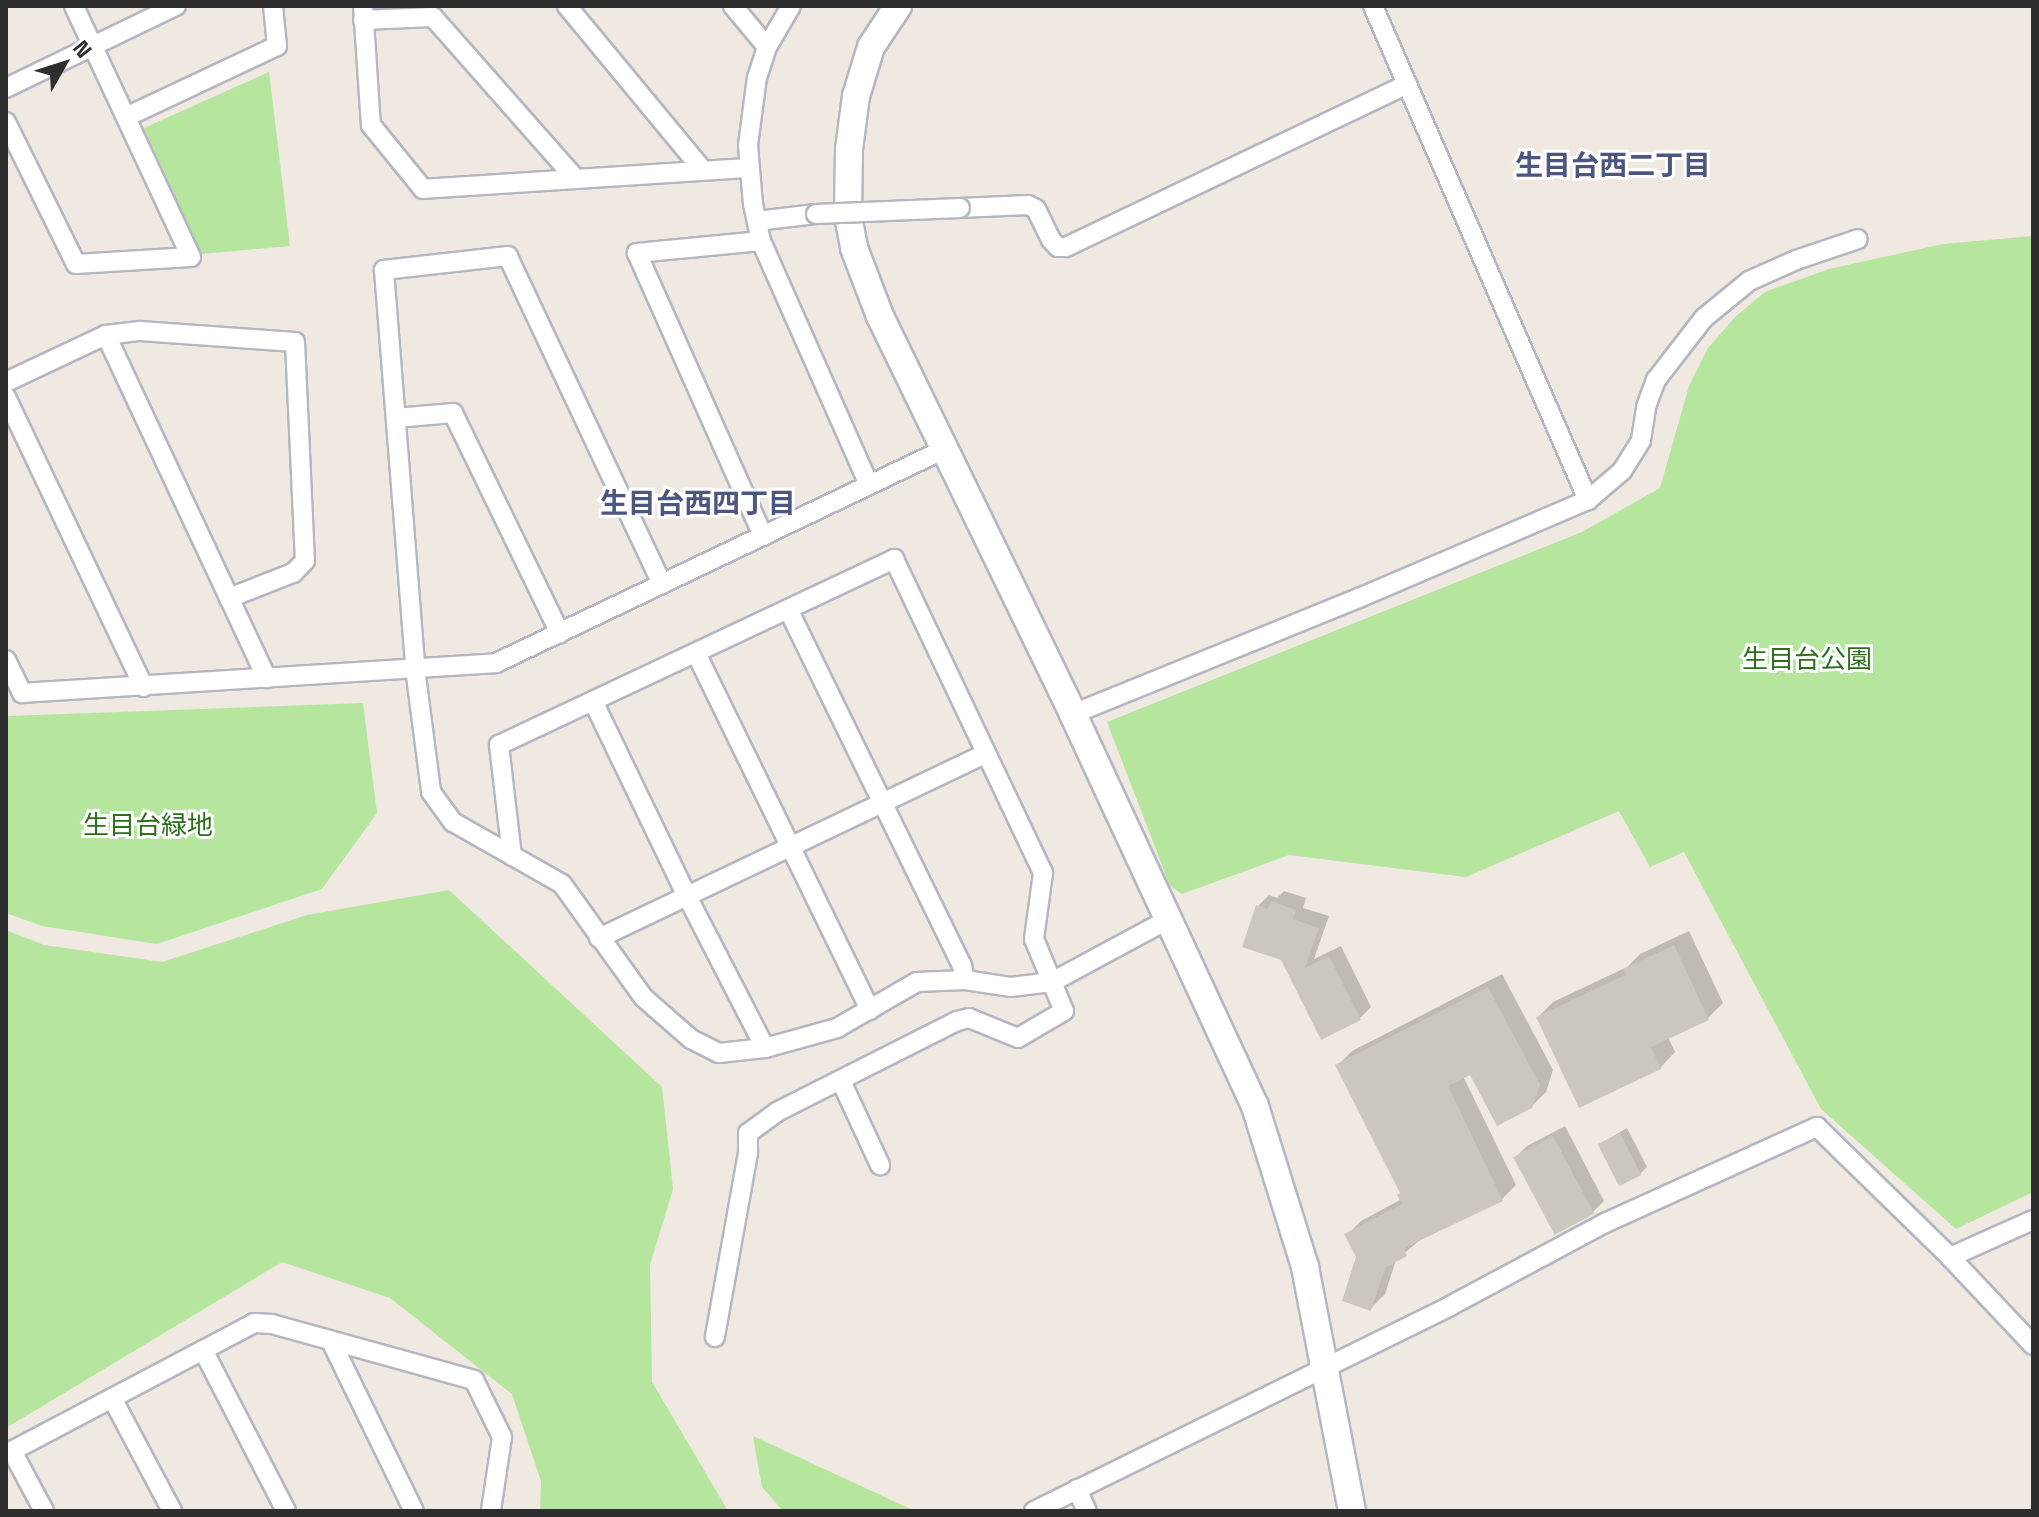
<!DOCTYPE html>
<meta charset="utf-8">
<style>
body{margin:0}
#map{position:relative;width:2039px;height:1517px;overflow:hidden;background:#efe9e1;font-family:"Space Grotesk","Noto Sans JP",sans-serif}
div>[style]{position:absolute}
.green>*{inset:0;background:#b6e59e}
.shadow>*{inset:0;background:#0003}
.building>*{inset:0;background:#cbc7bf;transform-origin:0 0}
.roads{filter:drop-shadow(2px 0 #b4b7c1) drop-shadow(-2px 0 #b4b7c1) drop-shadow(0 2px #b4b7c1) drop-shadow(0 -2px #b4b7c1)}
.street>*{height:18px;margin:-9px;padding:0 9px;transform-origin:9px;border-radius:9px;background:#fff}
.secondary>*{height:26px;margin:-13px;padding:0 13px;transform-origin:13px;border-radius:13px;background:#fff}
.bridges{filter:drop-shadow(2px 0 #b4b7c1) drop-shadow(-2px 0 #b4b7c1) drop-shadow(0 2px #b4b7c1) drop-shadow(0 -2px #b4b7c1)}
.street-bridge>*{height:18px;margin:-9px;padding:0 9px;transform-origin:9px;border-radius:9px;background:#fff}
span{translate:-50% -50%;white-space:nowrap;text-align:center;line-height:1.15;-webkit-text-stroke:6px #fff;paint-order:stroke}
.park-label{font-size:26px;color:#2c6e1b}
.neighbourhood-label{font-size:28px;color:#4d5680;font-weight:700}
.frame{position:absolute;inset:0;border:8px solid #2e2e2e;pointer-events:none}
.north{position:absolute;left:24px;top:24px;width:80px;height:80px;-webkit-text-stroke:6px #fff;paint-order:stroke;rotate:51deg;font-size:22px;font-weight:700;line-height:32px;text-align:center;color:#2e2e2e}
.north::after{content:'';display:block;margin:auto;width:28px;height:36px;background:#2e2e2e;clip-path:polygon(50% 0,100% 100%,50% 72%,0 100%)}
</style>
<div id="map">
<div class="green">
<i style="clip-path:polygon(269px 72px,290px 246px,201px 254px,144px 128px)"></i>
<i style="clip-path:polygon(2033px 236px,2033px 1192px,1956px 1229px,1821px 1109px,1684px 852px,1650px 867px,1619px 811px,1466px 877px,1289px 855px,1182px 894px,1170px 886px,1107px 722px,1582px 532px,1660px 488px,1689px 386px,1708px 348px,1735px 317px,1765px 292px,1829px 269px,1943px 244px)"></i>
<i style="clip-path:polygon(363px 703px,377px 813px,322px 889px,157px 944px,42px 926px,6px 913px,6px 713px,8px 716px)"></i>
<i style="clip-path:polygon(449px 890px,662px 1087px,673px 1189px,650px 1265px,652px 1382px,728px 1511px,540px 1511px,541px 1481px,512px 1394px,390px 1298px,282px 1262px,6px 1428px,6px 930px,44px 945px,162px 962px,307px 915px)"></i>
<i style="clip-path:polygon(753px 1436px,915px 1511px,783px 1511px,762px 1487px)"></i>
</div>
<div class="shadow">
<i style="clip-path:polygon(1284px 891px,1306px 898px,1303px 908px,1329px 916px,1314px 959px,1341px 946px,1371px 1007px,1360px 1018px,1282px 959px,1258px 906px,1269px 895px,1277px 898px)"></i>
<i style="clip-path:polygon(1689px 931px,1723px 1003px,1708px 1018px,1668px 1037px,1675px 1052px,1660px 1068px,1538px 1017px,1553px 1002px,1627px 967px,1640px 954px)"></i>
<i style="clip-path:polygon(1502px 974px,1553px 1070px,1546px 1092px,1531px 1107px,1470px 1072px,1463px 1076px,1516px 1185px,1502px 1199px,1420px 1240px,1396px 1260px,1385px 1294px,1371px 1308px,1358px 1257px,1347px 1235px,1361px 1221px,1402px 1199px,1402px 1193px,1338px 1065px,1352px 1051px)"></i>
<i style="clip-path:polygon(1565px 1126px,1604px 1201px,1593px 1212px,1516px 1157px,1527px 1146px)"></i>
<i style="clip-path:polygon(1627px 1128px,1647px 1167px,1640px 1174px,1600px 1144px)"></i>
</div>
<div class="building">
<i style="clip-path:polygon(1271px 901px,1296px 910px,1293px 919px,1319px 928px,1305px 968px,1329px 956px,1361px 1020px,1321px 1040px,1281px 960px,1242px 947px,1256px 905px,1268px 909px)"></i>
<i style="clip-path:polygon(1674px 945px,1709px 1020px,1651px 1047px,1661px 1069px,1579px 1108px,1536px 1017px,1625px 975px,1623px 969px)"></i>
<i style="clip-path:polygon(1488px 987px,1540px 1085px,1532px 1108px,1497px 1126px,1470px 1075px,1448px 1086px,1503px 1201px,1404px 1248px,1407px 1256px,1385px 1268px,1371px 1311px,1342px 1301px,1356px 1257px,1344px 1234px,1402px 1204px,1397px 1195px,1400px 1193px,1335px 1065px)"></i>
<i style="left:1620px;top:1133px;width:47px;height:25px;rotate:63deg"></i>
<i style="left:1553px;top:1136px;width:88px;height:45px;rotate:62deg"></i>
</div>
<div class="roads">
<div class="street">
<i style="left:363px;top:6px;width:119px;rotate:86.2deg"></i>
<i style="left:371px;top:125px;width:82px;rotate:50.9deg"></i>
<i style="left:423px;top:189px;width:327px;rotate:-3.7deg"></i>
<i style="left:567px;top:6px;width:212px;rotate:50.4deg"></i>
<i style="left:733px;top:6px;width:53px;rotate:50.3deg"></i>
<i style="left:791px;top:6px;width:48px;rotate:120.3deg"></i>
<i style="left:767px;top:47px;width:32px;rotate:108deg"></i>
<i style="left:757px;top:77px;width:69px;rotate:97.5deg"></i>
<i style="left:748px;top:145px;width:59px;rotate:85.2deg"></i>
<i style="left:753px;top:204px;width:38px;rotate:78deg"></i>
<i style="left:761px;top:241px;width:267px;rotate:66.1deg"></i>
<i style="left:1373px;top:6px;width:539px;rotate:66.48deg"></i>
<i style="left:363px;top:20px;width:70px;rotate:-2.5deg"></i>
<i style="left:433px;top:17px;width:213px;rotate:48.6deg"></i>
<i style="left:6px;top:88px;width:189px;rotate:-25.8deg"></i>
<i style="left:126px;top:117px;width:167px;rotate:-25.2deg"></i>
<i style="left:277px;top:46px;width:40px;rotate:-95.7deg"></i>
<i style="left:6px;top:122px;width:158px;rotate:63.8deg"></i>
<i style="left:76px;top:264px;width:115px;rotate:-3.5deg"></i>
<i style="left:191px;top:257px;width:277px;rotate:-115deg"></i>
<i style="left:960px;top:208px;width:68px;rotate:-2.5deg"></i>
<i style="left:1028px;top:205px;width:9px;rotate:27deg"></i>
<i style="left:1036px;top:209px;width:34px;rotate:64deg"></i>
<i style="left:1051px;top:240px;width:10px;rotate:45deg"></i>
<i style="left:1058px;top:247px;width:8px"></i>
<i style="left:1066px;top:247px;width:378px;rotate:-25.5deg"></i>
<i style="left:757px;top:221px;width:59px;rotate:-6.8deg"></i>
<i style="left:761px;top:241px;width:125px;rotate:174.5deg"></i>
<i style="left:637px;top:253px;width:310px;rotate:66deg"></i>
<i style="left:106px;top:335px;width:379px;rotate:64.9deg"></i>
<i style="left:6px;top:382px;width:110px;rotate:-25.2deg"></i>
<i style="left:106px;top:335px;width:34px;rotate:-7deg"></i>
<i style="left:140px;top:331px;width:155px;rotate:4.1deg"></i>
<i style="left:295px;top:342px;width:219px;rotate:87.4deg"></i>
<i style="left:305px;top:561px;width:17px;rotate:135deg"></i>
<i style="left:293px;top:573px;width:69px;rotate:158.7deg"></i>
<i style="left:6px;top:397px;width:321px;rotate:64.6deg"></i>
<i style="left:396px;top:418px;width:57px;rotate:-5deg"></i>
<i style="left:453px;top:413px;width:245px;rotate:64.1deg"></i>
<i style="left:662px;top:584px;width:362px;rotate:-115.2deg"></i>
<i style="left:508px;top:256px;width:125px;rotate:173.6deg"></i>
<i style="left:384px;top:270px;width:399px;rotate:85.5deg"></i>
<i style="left:415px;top:668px;width:125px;rotate:82.6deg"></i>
<i style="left:431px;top:792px;width:37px;rotate:54deg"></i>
<i style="left:453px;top:822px;width:125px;rotate:29.6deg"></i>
<i style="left:562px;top:884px;width:140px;rotate:54.3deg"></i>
<i style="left:644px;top:998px;width:62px;rotate:41.1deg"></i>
<i style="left:691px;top:1039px;width:31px;rotate:27deg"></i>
<i style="left:719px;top:1053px;width:46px;rotate:-6.2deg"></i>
<i style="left:765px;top:1048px;width:75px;rotate:-15.5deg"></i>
<i style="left:837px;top:1028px;width:92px;rotate:-29.9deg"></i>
<i style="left:917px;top:982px;width:48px;rotate:-2.4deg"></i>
<i style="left:965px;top:980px;width:47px;rotate:8.7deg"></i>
<i style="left:1011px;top:987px;width:41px;rotate:-7deg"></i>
<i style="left:1052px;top:982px;width:133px;rotate:-28.3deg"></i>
<i style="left:788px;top:609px;width:396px;rotate:64deg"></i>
<i style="left:962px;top:965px;width:15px;rotate:79deg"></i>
<i style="left:696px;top:653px;width:397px;rotate:64deg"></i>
<i style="left:6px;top:660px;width:37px;rotate:64deg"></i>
<i style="left:22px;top:693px;width:475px;rotate:-3.6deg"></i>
<i style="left:496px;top:663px;width:496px;rotate:-25.5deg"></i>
<i style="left:593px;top:701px;width:216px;rotate:64.3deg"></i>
<i style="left:687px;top:896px;width:171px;rotate:62.8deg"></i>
<i style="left:1073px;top:714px;width:309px;rotate:-22.1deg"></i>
<i style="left:1359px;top:598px;width:249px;rotate:-23.2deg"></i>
<i style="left:1588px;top:500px;width:45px;rotate:-40.5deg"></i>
<i style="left:1622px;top:471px;width:36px;rotate:-58deg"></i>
<i style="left:1641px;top:440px;width:33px;rotate:-81deg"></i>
<i style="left:1646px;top:407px;width:29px;rotate:-70deg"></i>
<i style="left:1656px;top:380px;width:78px;rotate:-52.3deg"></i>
<i style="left:1704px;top:318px;width:58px;rotate:-39.4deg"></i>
<i style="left:1749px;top:281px;width:51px;rotate:-24.1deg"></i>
<i style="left:1796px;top:260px;width:65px;rotate:-18.7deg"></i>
<i style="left:512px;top:856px;width:112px;rotate:-96.7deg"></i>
<i style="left:499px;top:745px;width:437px;rotate:-25.2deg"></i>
<i style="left:894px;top:559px;width:348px;rotate:64.6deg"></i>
<i style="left:1043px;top:873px;width:67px;rotate:97.8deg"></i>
<i style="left:1034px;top:939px;width:78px;rotate:67.4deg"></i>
<i style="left:1064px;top:1011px;width:53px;rotate:149.6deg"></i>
<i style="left:1018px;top:1038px;width:53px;rotate:-157.8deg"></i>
<i style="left:969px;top:1018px;width:12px;rotate:166deg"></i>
<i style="left:957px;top:1021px;width:202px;rotate:153.2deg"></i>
<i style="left:777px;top:1112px;width:36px;rotate:144deg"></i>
<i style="left:748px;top:1133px;width:20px;rotate:90deg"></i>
<i style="left:748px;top:1153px;width:187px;rotate:100.2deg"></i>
<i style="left:599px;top:938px;width:428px;rotate:-25.5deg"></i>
<i style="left:841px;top:1081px;width:93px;rotate:65.1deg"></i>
<i style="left:1950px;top:1257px;width:91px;rotate:-24deg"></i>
<i style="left:331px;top:1341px;width:189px;rotate:64deg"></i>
<i style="left:203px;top:1350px;width:181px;rotate:62.7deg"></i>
<i style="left:112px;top:1398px;width:128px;rotate:62deg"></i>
<i style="left:12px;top:1451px;width:68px;rotate:61.9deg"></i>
<i style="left:6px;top:1454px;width:280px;rotate:-27.8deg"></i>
<i style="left:254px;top:1323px;width:18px;rotate:3deg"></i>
<i style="left:272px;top:1324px;width:210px;rotate:15.5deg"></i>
<i style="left:474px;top:1380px;width:64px;rotate:63.8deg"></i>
<i style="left:502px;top:1437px;width:75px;rotate:98.5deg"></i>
<i style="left:1077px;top:1489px;width:24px;rotate:66deg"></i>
<i style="left:1034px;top:1511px;width:464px;rotate:-26.2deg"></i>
<i style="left:1450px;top:1306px;width:176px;rotate:-28.2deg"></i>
<i style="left:1605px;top:1223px;width:233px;rotate:-24.4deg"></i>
<i style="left:1817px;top:1127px;width:186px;rotate:44.3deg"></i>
<i style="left:1950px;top:1257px;width:121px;rotate:46.7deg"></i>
</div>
<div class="secondary">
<i style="left:898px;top:6px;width:49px;rotate:123.4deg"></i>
<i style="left:871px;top:47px;width:51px;rotate:107deg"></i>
<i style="left:856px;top:96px;width:53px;rotate:97.5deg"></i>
<i style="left:849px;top:149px;width:67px;rotate:90.9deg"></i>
<i style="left:848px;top:216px;width:33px;rotate:79deg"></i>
<i style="left:854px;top:248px;width:73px;rotate:69.1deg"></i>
<i style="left:880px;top:316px;width:442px;rotate:64.1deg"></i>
<i style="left:1073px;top:714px;width:432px;rotate:65.1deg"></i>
<i style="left:1255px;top:1106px;width:169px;rotate:72.7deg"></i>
<i style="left:1305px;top:1267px;width:248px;rotate:79.1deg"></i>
</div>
</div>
<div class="bridges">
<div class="street-bridge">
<i style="left:816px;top:214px;width:144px;rotate:-2.4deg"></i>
</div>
</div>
<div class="park-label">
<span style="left:1807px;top:660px">生目台公園</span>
<span style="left:148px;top:826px">生目台緑地</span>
</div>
<div class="neighbourhood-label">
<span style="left:1613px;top:165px">生目台西二丁目</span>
<span style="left:698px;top:503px">生目台西四丁目</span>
</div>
<div class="frame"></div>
<div class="north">N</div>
</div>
